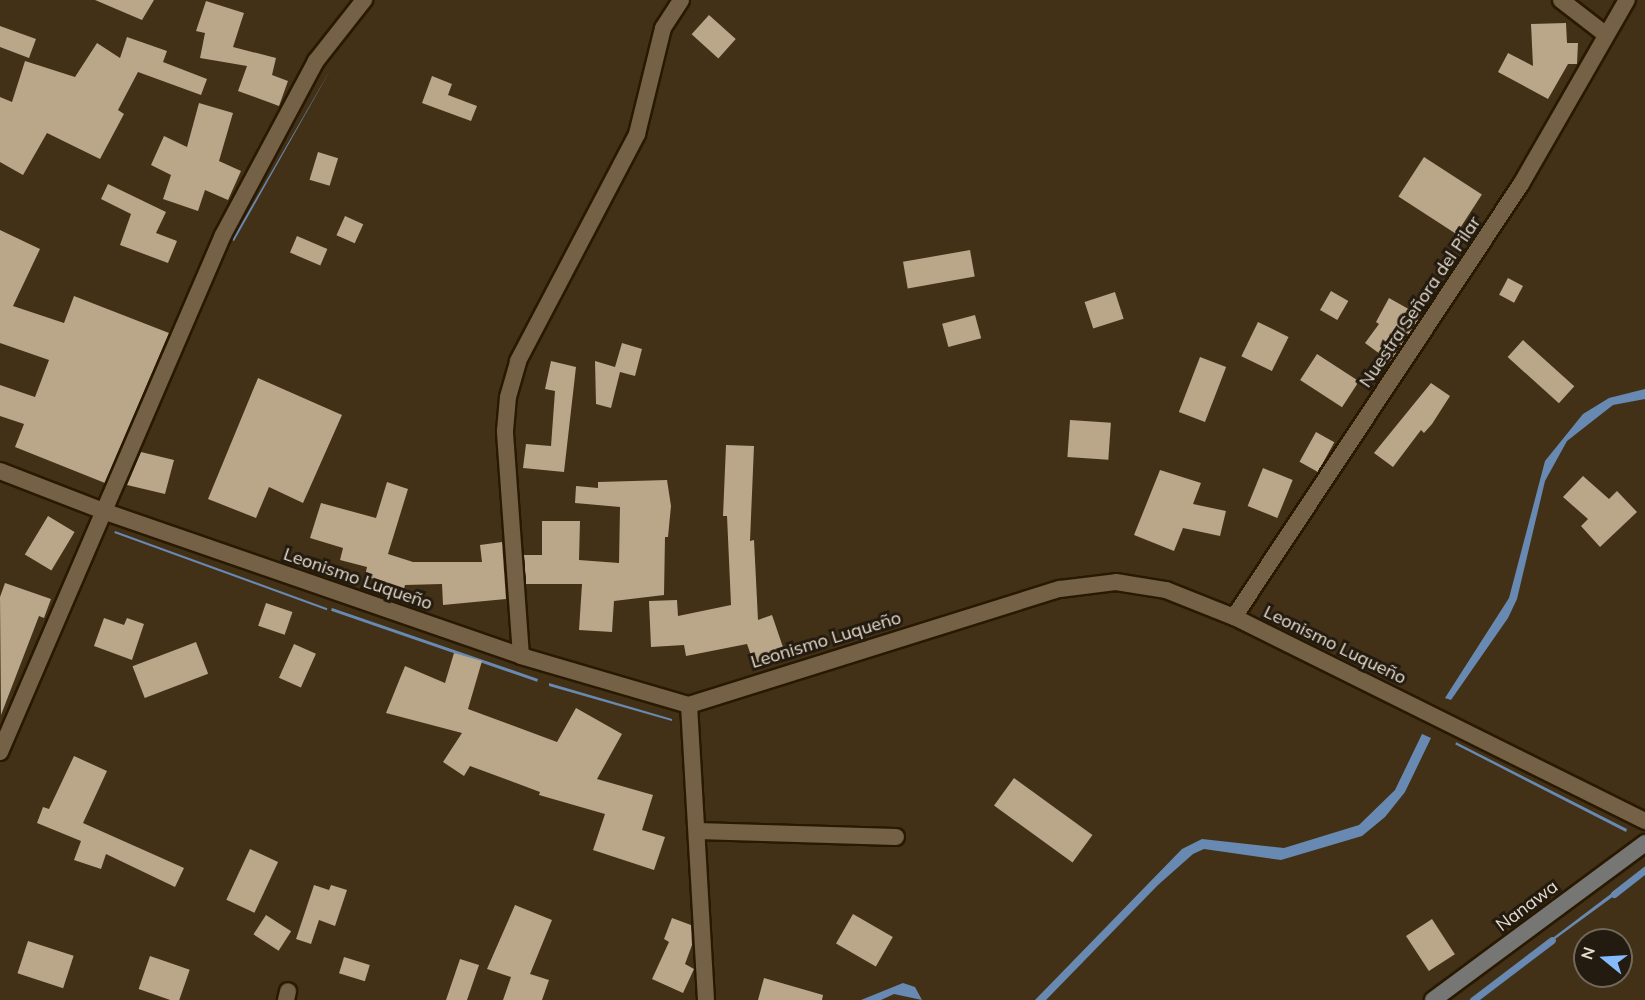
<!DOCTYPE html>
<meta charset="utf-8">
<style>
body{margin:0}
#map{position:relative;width:1645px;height:1000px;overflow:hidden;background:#423117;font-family:Mulish,sans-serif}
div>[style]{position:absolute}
.water>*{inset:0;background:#6889b2;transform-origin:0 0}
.pier>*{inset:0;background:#423117;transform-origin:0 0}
.stream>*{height:7px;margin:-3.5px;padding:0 3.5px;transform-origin:3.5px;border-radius:3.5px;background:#6889b2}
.building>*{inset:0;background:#baa689;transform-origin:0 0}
.roads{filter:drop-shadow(2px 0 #281900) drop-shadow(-2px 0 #281900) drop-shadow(0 2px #281900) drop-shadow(0 -2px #281900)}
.minor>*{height:16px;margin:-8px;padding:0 8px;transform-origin:8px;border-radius:8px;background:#746146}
.tertiary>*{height:16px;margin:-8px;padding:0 8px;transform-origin:8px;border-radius:8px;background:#746146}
.secondary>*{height:16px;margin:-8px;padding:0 8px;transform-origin:8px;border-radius:8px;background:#767774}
span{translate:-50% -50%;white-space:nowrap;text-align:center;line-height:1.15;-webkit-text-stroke:6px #231b10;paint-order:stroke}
.street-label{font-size:18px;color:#e6dbcc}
.north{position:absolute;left:1573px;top:928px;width:60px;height:60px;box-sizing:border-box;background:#231b10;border:2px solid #71685b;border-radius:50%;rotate:288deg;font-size:16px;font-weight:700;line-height:24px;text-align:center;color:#e6dbcc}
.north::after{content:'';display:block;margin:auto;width:21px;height:27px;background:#86bbfb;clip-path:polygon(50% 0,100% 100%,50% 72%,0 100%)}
</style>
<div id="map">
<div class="water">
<i style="clip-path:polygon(332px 67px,234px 241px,232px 240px)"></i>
<i style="clip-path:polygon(1645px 389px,1645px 399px,1613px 405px,1567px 441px,1545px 481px,1517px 599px,1508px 618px,1451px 700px,1445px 698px,1509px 598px,1545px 461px,1583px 414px,1609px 398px)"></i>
<i style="left:115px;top:531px;width:226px;height:2px;rotate:20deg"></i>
<i style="left:332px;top:608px;width:218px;height:3px;rotate:19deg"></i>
<i style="clip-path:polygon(549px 683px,672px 719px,672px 721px,549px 686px)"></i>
<i style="clip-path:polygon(1438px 733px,1627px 829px,1626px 832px,1437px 735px)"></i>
<i style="clip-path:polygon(1422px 734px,1431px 738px,1405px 792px,1385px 817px,1362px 836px,1281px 860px,1204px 849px,1193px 854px,1158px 885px,1046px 1000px,1035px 1000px,1182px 849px,1202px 839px,1284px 848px,1359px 825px,1395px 790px)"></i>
<i style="clip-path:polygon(1620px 887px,1622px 890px,1547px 945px,1546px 943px)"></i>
<i style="clip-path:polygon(903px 983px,915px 987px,922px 1000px,894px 994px,881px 1000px,861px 1000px)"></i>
</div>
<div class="pier">
<i style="left:1439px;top:730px;width:21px;height:8px;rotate:28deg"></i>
</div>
<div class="stream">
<i style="left:1614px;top:894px;width:39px;rotate:-38deg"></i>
<i style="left:1473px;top:1000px;width:99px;rotate:-37.2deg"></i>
</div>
<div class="building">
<i style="clip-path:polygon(95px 0,154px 0,142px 20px)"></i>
<i style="clip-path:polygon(206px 1px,244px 13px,233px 47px,276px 58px,272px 75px,288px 81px,279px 106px,238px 91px,247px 66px,200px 58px,205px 33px,196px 31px)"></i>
<i style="left:709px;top:15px;width:36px;height:26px;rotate:42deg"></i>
<i style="clip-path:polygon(1566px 23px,1567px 43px,1578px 43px,1577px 64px,1568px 64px,1548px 99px,1498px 72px,1508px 53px,1533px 66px,1531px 24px)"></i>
<i style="clip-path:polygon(0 26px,36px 39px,29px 58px,0 47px)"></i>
<i style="clip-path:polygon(127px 37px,167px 51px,163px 62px,207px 79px,201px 95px,138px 72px,118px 110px,124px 114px,100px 159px,47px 133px,23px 175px,0 162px,0 97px,12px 102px,25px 61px,75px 77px,97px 43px,120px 58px)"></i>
<i style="clip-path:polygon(432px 76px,452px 84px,448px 95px,477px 106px,471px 121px,422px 103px)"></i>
<i style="clip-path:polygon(199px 103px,233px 113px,219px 161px,241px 171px,228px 200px,205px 190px,198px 211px,163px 199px,171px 175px,151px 165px,164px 136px,187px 147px)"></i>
<i style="left:318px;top:152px;width:21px;height:29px;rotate:17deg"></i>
<i style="left:1424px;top:157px;width:69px;height:47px;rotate:33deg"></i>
<i style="clip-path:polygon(108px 184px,166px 212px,156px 233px,177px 241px,168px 263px,120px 245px,131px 214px,101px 199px)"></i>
<i style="left:345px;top:216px;width:20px;height:21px;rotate:24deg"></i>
<i style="clip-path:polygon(0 230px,40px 249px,13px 306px,64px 323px,74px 296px,169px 333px,105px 483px,15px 447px,24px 424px,0 416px,0 385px,35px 397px,49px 360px,0 343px)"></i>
<i style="left:297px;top:236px;width:33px;height:18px;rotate:23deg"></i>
<i style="left:970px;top:250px;width:27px;height:68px;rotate:80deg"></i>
<i style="left:1508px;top:278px;width:17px;height:19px;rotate:28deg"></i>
<i style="left:1331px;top:291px;width:20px;height:22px;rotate:30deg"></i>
<i style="left:1115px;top:292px;width:28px;height:32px;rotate:72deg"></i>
<i style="clip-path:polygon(1389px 298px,1421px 316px,1391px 362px,1365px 343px,1379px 324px,1376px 322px)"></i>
<i style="left:975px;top:315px;width:24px;height:34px;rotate:75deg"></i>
<i style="left:1258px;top:322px;width:34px;height:38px;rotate:26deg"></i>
<i style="left:1523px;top:340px;width:69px;height:23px;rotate:42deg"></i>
<i style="clip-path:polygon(622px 343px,642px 349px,635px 376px,620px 372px,611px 408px,596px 404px,595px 361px,615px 367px)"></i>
<i style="left:1317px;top:354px;width:50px;height:31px;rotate:33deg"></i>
<i style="left:1200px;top:357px;width:28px;height:59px;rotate:21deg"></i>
<i style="clip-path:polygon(551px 361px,576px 367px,564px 472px,523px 468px,526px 444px,551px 446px,555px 391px,545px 389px)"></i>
<i style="clip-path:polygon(258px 378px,342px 415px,303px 503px,269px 487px,256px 518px,208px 499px)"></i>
<i style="clip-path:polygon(1431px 383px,1450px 396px,1432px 424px,1424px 433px,1421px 430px,1393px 467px,1374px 453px)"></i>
<i style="left:1070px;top:420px;width:41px;height:37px;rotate:4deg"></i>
<i style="left:1316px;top:432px;width:21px;height:34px;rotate:29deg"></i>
<i style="clip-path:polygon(726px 445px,754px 446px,750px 541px,754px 540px,758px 620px,772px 615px,786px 656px,755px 667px,747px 644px,686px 656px,684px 645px,651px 647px,649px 601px,677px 600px,678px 616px,731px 605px,727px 516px,723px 516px)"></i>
<i style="clip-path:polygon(141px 452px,174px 460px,165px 494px,127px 485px)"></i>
<i style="left:1263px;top:468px;width:32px;height:41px;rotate:22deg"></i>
<i style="clip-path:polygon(1160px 470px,1201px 483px,1193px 504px,1226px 511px,1220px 536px,1183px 528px,1174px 551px,1134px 535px)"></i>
<i style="clip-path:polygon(1583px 476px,1609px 499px,1617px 491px,1637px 512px,1600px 547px,1581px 526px,1588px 519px,1563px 497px)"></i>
<i style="clip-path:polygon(667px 480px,671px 506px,668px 537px,665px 537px,664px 595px,614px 601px,612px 632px,579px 630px,582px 584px,526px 584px,524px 555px,542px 555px,542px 521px,580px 521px,579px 560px,619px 563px,620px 507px,575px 503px,576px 486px,598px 488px,598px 482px)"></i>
<i style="clip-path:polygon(387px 482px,408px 489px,388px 554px,413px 562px,482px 562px,480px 545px,502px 542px,506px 599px,443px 605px,442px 584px,405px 585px,404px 589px,365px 576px,367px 567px,340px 560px,343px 548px,310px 538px,321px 503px,376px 518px)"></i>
<i style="left:48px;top:516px;width:31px;height:45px;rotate:31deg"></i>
<i style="clip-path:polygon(5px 583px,51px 599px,44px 618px,39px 616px,1px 715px,0 597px)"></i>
<i style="left:266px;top:603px;width:28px;height:24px;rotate:19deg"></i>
<i style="clip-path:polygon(104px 618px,124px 625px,127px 618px,144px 624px,132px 660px,94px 646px)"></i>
<i style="left:196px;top:642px;width:34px;height:68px;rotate:69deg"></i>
<i style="left:294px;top:644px;width:24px;height:37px;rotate:24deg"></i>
<i style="clip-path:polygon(454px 653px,482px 661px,468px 709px,557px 742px,576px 708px,622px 734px,597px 779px,653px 795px,642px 830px,665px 837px,654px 870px,593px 850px,605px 814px,539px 795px,540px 792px,470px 766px,464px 776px,443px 762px,462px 733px,386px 713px,405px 666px,445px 683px)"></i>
<i style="clip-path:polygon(74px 756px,107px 771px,83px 823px,184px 868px,175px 887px,106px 854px,101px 869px,74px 860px,81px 841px,37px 823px,43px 807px,49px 809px)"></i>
<i style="left:1014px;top:778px;width:97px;height:34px;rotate:36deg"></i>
<i style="left:250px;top:849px;width:31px;height:56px;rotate:25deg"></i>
<i style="clip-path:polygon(314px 885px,329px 890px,331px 885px,347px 890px,335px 926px,319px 920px,311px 944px,296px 939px)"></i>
<i style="clip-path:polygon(515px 905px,552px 920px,530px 974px,549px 980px,542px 1000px,503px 1000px,511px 977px,487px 969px)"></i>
<i style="left:853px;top:914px;width:46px;height:34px;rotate:30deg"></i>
<i style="left:266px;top:915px;width:30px;height:23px;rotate:33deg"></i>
<i style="clip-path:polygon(672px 918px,691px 925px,692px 945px,685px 964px,694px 969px,683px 993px,652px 979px,669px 942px,664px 939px)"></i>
<i style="left:1432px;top:919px;width:42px;height:31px;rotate:57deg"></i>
<i style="left:28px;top:941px;width:48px;height:34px;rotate:18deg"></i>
<i style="left:150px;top:956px;width:42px;height:35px;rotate:19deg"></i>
<i style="left:344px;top:957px;width:27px;height:17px;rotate:17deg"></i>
<i style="clip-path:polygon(460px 959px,479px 965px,467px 1000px,446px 1000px)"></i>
<i style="clip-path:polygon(764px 978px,823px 995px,822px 1000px,758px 1000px)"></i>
</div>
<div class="roads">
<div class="minor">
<i style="left:1561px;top:0;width:56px;rotate:37.7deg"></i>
<i style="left:1234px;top:617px;width:519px;rotate:-56.46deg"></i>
<i style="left:1521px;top:184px;width:212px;rotate:-60.1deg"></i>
<i style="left:521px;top:656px;width:226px;rotate:-94.1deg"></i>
<i style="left:505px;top:431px;width:34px;rotate:-85deg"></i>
<i style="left:508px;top:397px;width:37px;rotate:-74deg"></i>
<i style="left:518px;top:361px;width:256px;rotate:-62.3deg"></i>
<i style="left:637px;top:134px;width:109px;rotate:-76.2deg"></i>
<i style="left:663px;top:28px;width:33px;rotate:-57deg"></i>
<i style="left:689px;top:705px;width:295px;rotate:86.7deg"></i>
<i style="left:0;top:752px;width:563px;rotate:-66.67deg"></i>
<i style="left:223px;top:235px;width:197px;rotate:-61.9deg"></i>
<i style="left:316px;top:61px;width:78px;rotate:-51.8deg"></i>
<i style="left:697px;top:831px;width:199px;rotate:1.7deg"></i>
<i style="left:286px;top:1000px;width:9px;rotate:-77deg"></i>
</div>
<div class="tertiary">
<i style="left:0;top:471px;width:110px;rotate:21.2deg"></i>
<i style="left:103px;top:511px;width:442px;rotate:19.1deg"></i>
<i style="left:521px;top:656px;width:175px;rotate:16.3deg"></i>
<i style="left:689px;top:705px;width:389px;rotate:-17.4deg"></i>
<i style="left:1060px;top:589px;width:56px;rotate:-7.1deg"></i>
<i style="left:1116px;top:582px;width:51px;rotate:9.1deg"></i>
<i style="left:1166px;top:590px;width:73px;rotate:21.7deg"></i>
<i style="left:1234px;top:617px;width:459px;rotate:26.4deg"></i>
</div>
<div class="secondary">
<i style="left:1433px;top:1000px;width:264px;rotate:-36.5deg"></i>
</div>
</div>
<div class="street-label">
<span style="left:1420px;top:302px;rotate:-56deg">Nuestra Señora del Pilar</span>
<span style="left:358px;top:579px;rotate:19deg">Leonismo Luqueño</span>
<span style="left:826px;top:640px;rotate:-17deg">Leonismo Luqueño</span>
<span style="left:1335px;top:645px;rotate:26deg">Leonismo Luqueño</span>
<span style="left:1527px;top:906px;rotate:-37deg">Nanawa</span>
</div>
<div class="north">N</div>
</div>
